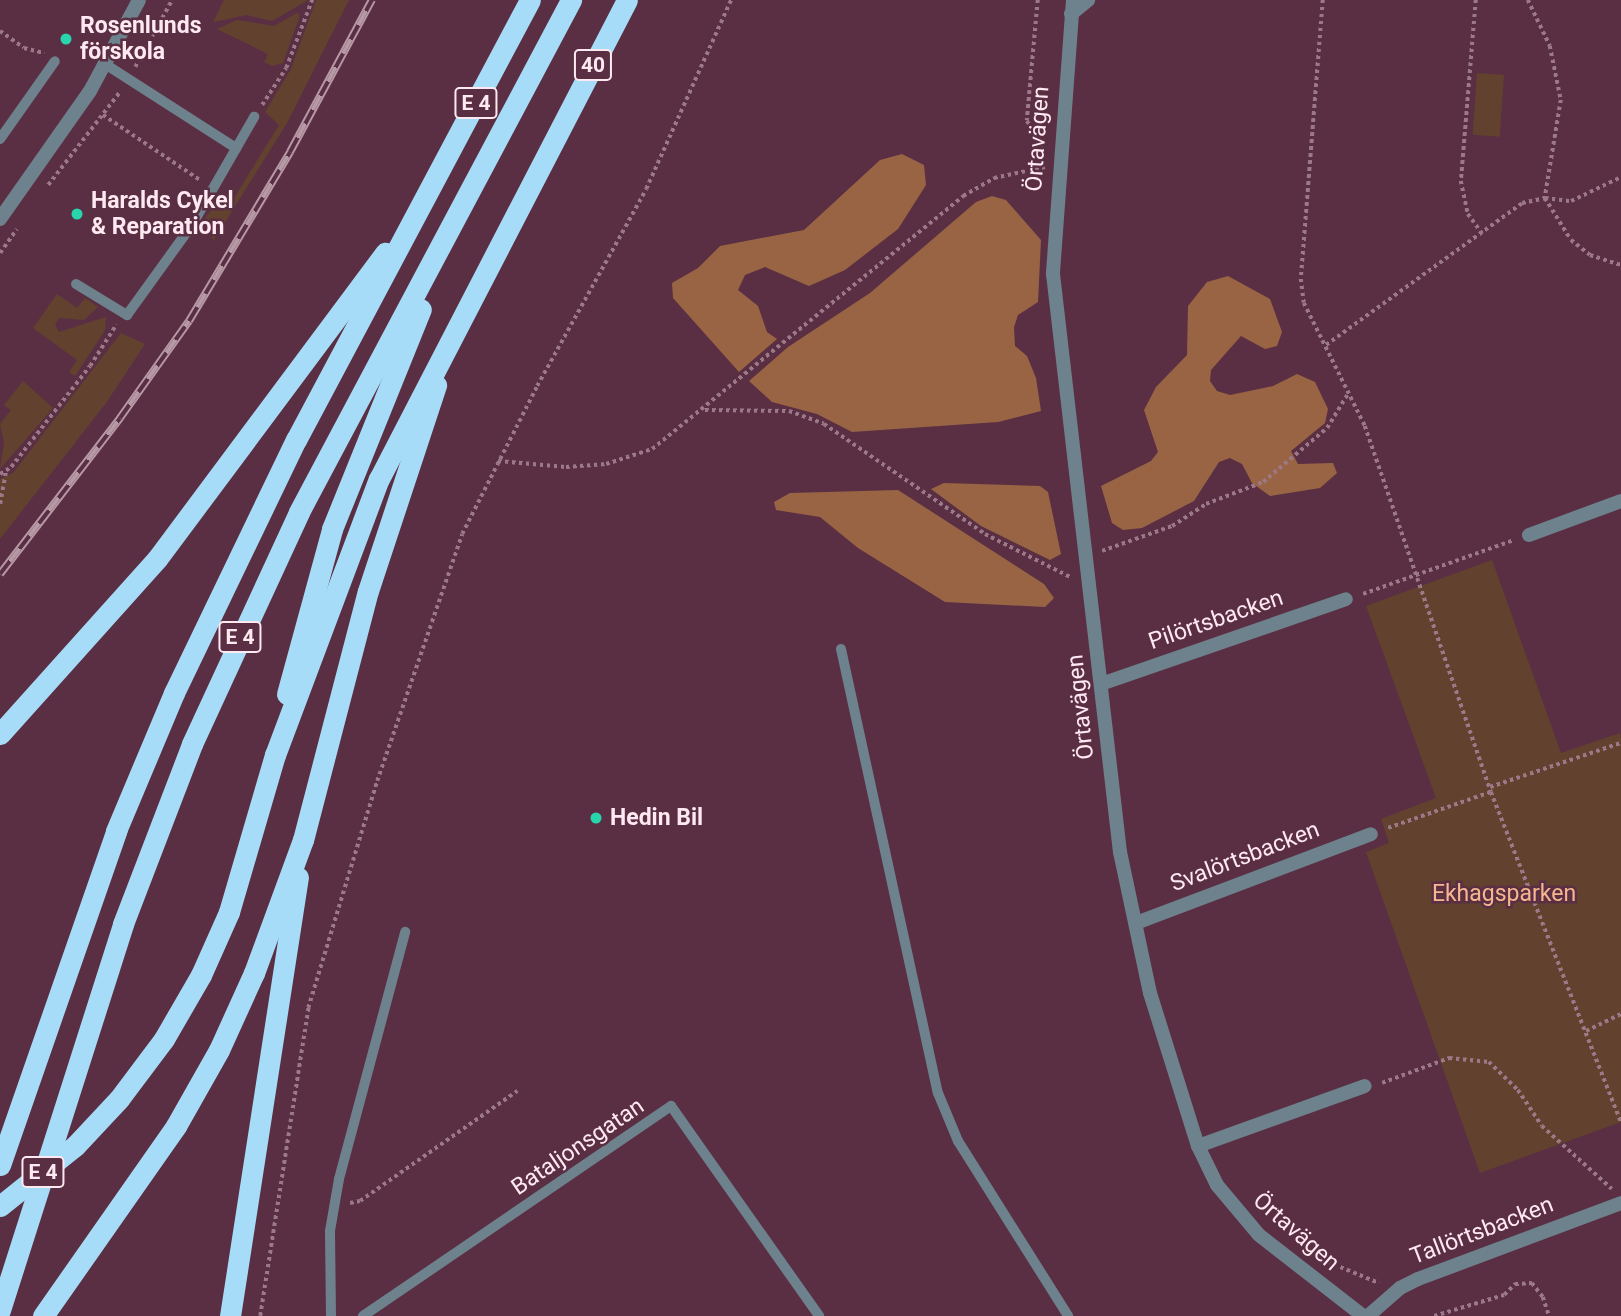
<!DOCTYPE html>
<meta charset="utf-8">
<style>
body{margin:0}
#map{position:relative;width:1621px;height:1316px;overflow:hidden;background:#5a2f43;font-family:Roboto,sans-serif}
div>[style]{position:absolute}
.green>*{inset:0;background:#62422e;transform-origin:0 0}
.forest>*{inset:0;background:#996443}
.path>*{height:3.5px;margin-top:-1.75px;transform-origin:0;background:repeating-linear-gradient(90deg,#9c7988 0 3.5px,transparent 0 7px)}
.service>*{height:10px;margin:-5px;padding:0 5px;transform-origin:5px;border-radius:5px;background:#6d828d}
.minor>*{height:14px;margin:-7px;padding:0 7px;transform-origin:7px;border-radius:7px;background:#6d828d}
.tertiary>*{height:14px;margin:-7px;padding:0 7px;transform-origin:7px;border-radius:7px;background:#6d828d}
.motorway>*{height:21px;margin:-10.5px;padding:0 10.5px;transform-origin:10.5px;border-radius:10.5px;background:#a7dcf8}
.rail>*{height:8px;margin-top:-4px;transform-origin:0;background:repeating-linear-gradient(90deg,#5a2f43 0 16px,#b798a5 0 32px);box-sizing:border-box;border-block:2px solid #b798a5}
.motorway-bridge>*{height:21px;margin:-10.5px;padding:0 10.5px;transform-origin:10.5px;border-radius:10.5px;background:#a7dcf8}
.dots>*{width:19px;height:19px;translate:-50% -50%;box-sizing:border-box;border:4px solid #5a2f43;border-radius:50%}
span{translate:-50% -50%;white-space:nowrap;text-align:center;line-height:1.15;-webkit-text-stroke:5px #5a2f43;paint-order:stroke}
.shield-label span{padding:2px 5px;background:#5a2f43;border:2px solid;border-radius:5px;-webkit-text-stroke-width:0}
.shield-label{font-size:21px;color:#ffe9f1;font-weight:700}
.poi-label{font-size:23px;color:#ffe9f1;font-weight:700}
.left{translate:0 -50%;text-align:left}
.street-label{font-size:23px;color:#ffe9f1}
.park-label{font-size:23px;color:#f6b68f}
</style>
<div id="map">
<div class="green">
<i style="clip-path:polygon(224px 0,308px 0,272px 21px,247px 15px,213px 22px)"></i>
<i style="clip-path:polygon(316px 0,349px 0,287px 123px,214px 240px,200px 228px,202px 222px,221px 197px,233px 200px,279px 125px,265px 112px,291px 69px)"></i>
<i style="clip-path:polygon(297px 13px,300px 15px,283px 63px,272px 66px,264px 62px,268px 54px,217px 29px,237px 20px,274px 26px)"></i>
<i style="left:1477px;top:73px;width:27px;height:62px;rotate:4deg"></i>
<i style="clip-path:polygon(57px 294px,77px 308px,85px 298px,98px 307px,84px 320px,59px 318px,55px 325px,59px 332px,106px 317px,105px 330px,75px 376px,69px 372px,77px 360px,33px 328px)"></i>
<i style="clip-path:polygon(121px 333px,145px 344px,106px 403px,0 539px,0 479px,13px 473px)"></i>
<i style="clip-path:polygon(23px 381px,53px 408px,0 469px,4px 442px,0 424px,11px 410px,4px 405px)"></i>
<i style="clip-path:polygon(1492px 560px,1561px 753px,1620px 733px,1621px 737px,1621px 1122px,1480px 1173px,1366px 852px,1389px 843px,1381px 819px,1436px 798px,1366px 606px)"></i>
</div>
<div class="forest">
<i style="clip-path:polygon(902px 154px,924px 165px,926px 185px,898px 229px,845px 270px,809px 286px,765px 267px,745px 275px,738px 290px,758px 306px,767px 332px,777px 339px,739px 372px,673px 298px,672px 283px,698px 268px,720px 246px,804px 230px,880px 160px)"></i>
<i style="clip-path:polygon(992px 196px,1006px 200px,1041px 240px,1038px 302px,1018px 315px,1014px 327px,1015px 346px,1027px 356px,1036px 378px,1041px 411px,998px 422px,852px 432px,817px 414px,772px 402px,749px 381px,788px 347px,870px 293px,976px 202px)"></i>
<i style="clip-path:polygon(1228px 276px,1270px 299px,1282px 332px,1277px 346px,1265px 349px,1241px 336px,1211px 370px,1210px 381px,1217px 391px,1230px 395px,1273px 386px,1297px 374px,1315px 382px,1328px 409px,1325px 423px,1291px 451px,1298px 464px,1333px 463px,1337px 473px,1320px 488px,1270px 496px,1252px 483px,1242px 464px,1230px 458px,1219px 462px,1194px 501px,1142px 528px,1123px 530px,1112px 523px,1101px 486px,1151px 461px,1158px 452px,1144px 410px,1156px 387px,1187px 355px,1188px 306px,1207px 282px)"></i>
<i style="clip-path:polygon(944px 483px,1040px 486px,1048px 492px,1061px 554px,1050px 560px,981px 526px,931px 489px)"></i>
<i style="clip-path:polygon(898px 490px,1044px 584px,1054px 598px,1045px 607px,945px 602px,858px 548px,820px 517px,776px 510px,774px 502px,790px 493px)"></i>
</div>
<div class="path">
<i style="left:1038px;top:0;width:121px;rotate:95.2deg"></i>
<i style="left:1027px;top:121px;width:30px;rotate:56deg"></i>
<i style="left:1323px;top:0;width:280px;rotate:94.5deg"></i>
<i style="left:1301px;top:279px;width:24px;rotate:83deg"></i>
<i style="left:1304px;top:303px;width:137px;rotate:63.6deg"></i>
<i style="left:1365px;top:426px;width:387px;rotate:71deg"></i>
<i style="left:1491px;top:792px;width:355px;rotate:68.5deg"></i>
<i style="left:1476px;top:0;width:182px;rotate:94.7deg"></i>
<i style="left:1461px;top:181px;width:34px;rotate:78deg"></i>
<i style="left:1468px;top:214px;width:24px;rotate:54deg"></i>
<i style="left:1528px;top:0;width:51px;rotate:64.4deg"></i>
<i style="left:1550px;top:46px;width:55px;rotate:78.5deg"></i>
<i style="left:1561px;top:100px;width:99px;rotate:99.3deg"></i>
<i style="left:1545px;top:198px;width:49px;rotate:58.2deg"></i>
<i style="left:1571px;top:240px;width:24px;rotate:38deg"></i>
<i style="left:1590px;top:255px;width:33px;rotate:18deg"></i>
<i style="left:0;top:31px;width:29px;rotate:35deg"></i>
<i style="left:24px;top:48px;width:21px;rotate:14deg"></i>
<i style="left:135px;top:67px;width:77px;rotate:-61.1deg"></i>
<i style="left:262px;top:105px;width:44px;rotate:-57deg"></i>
<i style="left:286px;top:68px;width:73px;rotate:-69.1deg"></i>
<i style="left:103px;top:115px;width:117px;rotate:33.8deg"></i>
<i style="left:48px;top:185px;width:118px;rotate:-52.3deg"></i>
<i style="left:0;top:253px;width:29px;rotate:-55deg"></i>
<i style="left:1326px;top:345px;width:242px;rotate:-35.9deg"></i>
<i style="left:1522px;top:203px;width:24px;rotate:-12deg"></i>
<i style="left:1545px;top:198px;width:26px;rotate:7deg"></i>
<i style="left:1571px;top:201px;width:55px;rotate:-25.6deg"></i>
<i style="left:705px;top:410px;width:84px;rotate:0.7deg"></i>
<i style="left:789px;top:411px;width:37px;rotate:20deg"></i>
<i style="left:824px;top:424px;width:195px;rotate:34.3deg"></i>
<i style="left:985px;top:534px;width:95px;rotate:26.8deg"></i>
<i style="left:498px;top:461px;width:68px;rotate:5deg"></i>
<i style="left:566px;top:467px;width:40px;rotate:-4.3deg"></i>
<i style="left:606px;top:464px;width:48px;rotate:-18.1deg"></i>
<i style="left:652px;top:449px;width:401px;rotate:-39.1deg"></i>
<i style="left:963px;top:196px;width:36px;rotate:-30deg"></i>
<i style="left:994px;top:178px;width:52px;rotate:-12.2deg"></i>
<i style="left:0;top:474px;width:13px;rotate:-32deg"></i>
<i style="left:11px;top:467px;width:128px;rotate:-52deg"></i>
<i style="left:90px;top:366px;width:49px;rotate:-57.6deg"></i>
<i style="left:0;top:504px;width:34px;rotate:-80deg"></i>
<i style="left:1102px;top:551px;width:74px;rotate:-19.7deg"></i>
<i style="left:1172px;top:526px;width:40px;rotate:-32.9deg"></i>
<i style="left:1206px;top:504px;width:61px;rotate:-21.1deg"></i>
<i style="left:1263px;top:482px;width:84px;rotate:-40.2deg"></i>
<i style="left:1327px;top:428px;width:42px;rotate:-58.6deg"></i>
<i style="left:1363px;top:594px;width:160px;rotate:-19.7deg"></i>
<i style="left:1490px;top:787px;width:138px;rotate:-18.6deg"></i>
<i style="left:1388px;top:828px;width:109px;rotate:-19.3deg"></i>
<i style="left:1586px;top:1031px;width:39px;rotate:-26deg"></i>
<i style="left:1382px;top:1083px;width:72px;rotate:-20.5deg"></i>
<i style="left:1449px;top:1058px;width:40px;rotate:5.7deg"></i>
<i style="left:1489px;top:1062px;width:40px;rotate:44deg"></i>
<i style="left:1518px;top:1090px;width:43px;rotate:56.3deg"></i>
<i style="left:1542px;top:1126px;width:94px;rotate:42deg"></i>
<i style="left:350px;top:1203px;width:10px;rotate:-11deg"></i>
<i style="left:360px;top:1201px;width:192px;rotate:-35deg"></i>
<i style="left:1321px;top:1259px;width:63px;rotate:22.5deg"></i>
<i style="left:260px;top:1316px;width:312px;rotate:-81.1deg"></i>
<i style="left:308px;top:1008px;width:237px;rotate:-73.1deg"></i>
<i style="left:377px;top:781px;width:261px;rotate:-71deg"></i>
<i style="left:462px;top:534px;width:166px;rotate:-63.1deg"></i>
<i style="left:537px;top:386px;width:225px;rotate:-61deg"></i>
<i style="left:646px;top:189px;width:207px;rotate:-65.8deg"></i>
<i style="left:1434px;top:1316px;width:73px;rotate:-16.7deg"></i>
<i style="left:1504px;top:1295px;width:16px;rotate:-45deg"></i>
<i style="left:1515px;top:1284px;width:17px;rotate:-3deg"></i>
<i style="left:1532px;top:1283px;width:18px;rotate:52deg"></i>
<i style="left:1543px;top:1297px;width:20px;rotate:72deg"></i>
</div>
<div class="service">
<i style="left:105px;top:64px;width:156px;rotate:32.7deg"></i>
<i style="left:0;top:139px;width:95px;rotate:-54.8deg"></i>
<i style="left:76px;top:284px;width:60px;rotate:31.3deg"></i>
<i style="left:127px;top:315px;width:111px;rotate:-54.2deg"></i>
<i style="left:192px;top:225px;width:125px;rotate:-60.1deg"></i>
<i style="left:841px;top:649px;width:454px;rotate:77.7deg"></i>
<i style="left:938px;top:1093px;width:52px;rotate:67.4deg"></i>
<i style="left:958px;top:1141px;width:207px;rotate:57.8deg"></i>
<i style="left:331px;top:1316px;width:85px;rotate:-90.7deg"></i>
<i style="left:330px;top:1231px;width:53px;rotate:-80.2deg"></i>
<i style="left:339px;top:1179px;width:256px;rotate:-75deg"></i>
<i style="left:363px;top:1316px;width:373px;rotate:-34.3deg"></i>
<i style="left:671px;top:1106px;width:257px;rotate:54.8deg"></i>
</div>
<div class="minor">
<i style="left:1073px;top:0;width:275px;rotate:94.2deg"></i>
<i style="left:1053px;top:274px;width:582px;rotate:83.39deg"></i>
<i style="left:1120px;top:852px;width:144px;rotate:78deg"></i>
<i style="left:1150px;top:993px;width:160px;rotate:72.6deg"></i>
<i style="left:1198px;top:1146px;width:43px;rotate:64deg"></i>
<i style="left:1217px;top:1185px;width:65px;rotate:50deg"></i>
<i style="left:1259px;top:1235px;width:132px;rotate:37.9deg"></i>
<i style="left:1071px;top:14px;width:22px;rotate:-39deg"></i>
<i style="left:1529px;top:535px;width:98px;rotate:-20.3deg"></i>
<i style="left:1101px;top:684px;width:259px;rotate:-19.1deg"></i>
<i style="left:1136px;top:923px;width:251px;rotate:-20.7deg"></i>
<i style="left:1198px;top:1146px;width:177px;rotate:-19.8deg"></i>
<i style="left:1368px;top:1316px;width:43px;rotate:-41.2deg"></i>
<i style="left:1400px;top:1288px;width:20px;rotate:-27deg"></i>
<i style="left:1418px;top:1279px;width:217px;rotate:-20.5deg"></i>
</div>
<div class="tertiary">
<i style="left:0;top:219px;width:156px;rotate:-54.9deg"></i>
<i style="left:90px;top:91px;width:103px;rotate:-61.7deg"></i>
</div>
<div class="motorway">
<i style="left:287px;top:694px;width:171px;rotate:-74.7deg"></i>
<i style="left:332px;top:529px;width:237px;rotate:-68deg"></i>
<i style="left:0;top:734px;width:235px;rotate:-48.1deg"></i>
<i style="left:157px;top:559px;width:382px;rotate:-53.3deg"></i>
<i style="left:164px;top:1039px;width:74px;rotate:-60deg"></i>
<i style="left:201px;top:975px;width:69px;rotate:-66deg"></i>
<i style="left:229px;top:912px;width:164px;rotate:-73.7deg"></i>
<i style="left:275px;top:755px;width:295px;rotate:-69.4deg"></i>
<i style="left:379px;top:479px;width:539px;rotate:-62.63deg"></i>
<i style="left:0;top:1165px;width:354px;rotate:-70.8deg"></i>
<i style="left:116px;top:831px;width:150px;rotate:-67.2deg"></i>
<i style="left:174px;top:693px;width:281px;rotate:-64.3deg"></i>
<i style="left:296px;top:440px;width:498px;rotate:-62deg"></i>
<i style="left:0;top:1310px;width:405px;rotate:-72.3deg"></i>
<i style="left:123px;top:924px;width:193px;rotate:-69deg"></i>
<i style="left:192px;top:744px;width:255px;rotate:-65.2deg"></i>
<i style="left:299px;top:512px;width:580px;rotate:-62.02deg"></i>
<i style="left:43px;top:1316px;width:232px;rotate:-55deg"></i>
<i style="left:176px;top:1126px;width:87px;rotate:-60.5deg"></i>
<i style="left:219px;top:1050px;width:85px;rotate:-65.6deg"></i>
<i style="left:254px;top:973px;width:142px;rotate:-69.8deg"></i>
<i style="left:303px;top:840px;width:257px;rotate:-75.4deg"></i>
<i style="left:368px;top:591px;width:217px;rotate:-71.7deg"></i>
<i style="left:230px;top:1316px;width:444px;rotate:-81.2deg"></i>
</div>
<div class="rail">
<i style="left:0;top:574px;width:197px;rotate:-52.4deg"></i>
<i style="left:120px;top:418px;width:119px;rotate:-54.6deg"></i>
<i style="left:189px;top:321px;width:197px;rotate:-59.1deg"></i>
<i style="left:290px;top:152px;width:173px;rotate:-61.7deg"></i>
</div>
<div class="motorway-bridge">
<i style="left:0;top:1206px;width:96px;rotate:-38.7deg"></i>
<i style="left:75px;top:1146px;width:64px;rotate:-46.9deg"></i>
<i style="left:119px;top:1099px;width:75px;rotate:-53.1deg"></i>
</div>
<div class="dots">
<i style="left:66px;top:39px;background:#28d5ad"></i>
<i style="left:77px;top:214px;background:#28d5ad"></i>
<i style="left:596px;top:818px;background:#28d5ad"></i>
</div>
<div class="shield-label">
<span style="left:593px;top:65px">40</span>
<span style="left:476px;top:103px">E 4</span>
<span style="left:240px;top:637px">E 4</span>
<span style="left:43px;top:1172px">E 4</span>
</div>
<div class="poi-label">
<span class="left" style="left:80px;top:39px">Rosenlunds<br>förskola</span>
<span class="left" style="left:91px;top:214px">Haralds Cykel<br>&amp; Reparation</span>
<span class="left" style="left:610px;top:818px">Hedin Bil</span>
</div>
<div class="street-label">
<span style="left:1038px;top:139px;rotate:-86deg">Örtavägen</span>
<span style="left:1216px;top:620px;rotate:-19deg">Pilörtsbacken</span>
<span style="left:1081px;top:707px;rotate:-96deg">Örtavägen</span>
<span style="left:1245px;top:857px;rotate:-21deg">Svalörtsbacken</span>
<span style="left:578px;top:1147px;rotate:-34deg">Bataljonsgatan</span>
<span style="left:1482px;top:1231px;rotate:-21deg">Tallörtsbacken</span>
<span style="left:1296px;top:1232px;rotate:41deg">Örtavägen</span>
</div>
<div class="park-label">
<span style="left:1504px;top:894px">Ekhagsparken</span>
</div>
</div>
